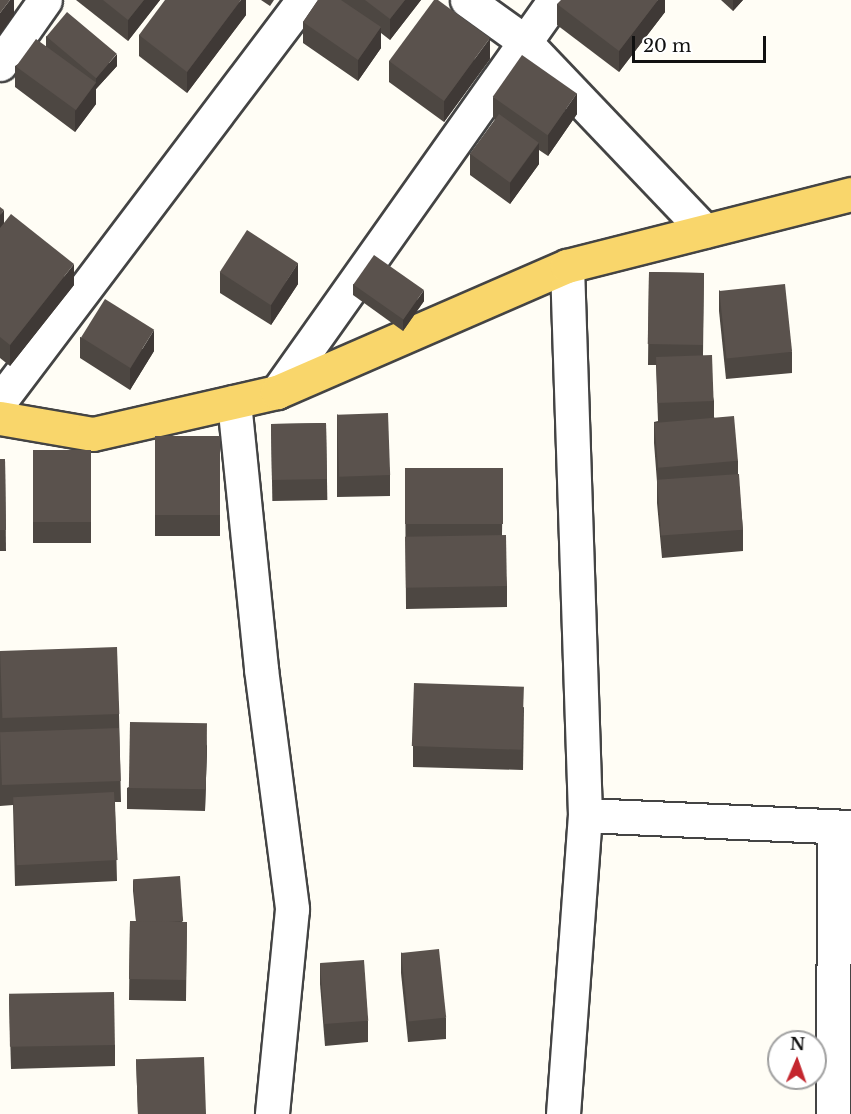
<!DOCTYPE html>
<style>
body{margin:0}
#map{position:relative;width:851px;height:1114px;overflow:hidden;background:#fffdf5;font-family:"Libre Baskerville",serif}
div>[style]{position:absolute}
.roads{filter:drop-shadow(2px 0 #444) drop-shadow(-2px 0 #444) drop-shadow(0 2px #444) drop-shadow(0 -2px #444)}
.minor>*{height:33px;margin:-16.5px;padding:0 16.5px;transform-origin:16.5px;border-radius:16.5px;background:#fff}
.major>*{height:33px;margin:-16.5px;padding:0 16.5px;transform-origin:16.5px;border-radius:16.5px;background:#f9d66b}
.wall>*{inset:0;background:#4d4742;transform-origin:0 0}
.shaded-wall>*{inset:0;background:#3f3936}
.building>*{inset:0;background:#5a524d;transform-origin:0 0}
span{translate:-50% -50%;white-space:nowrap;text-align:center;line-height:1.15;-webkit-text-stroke:6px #fff;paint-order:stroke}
.north{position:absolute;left:767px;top:1030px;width:60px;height:60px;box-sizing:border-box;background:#fff;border:2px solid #a0a0a0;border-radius:50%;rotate:2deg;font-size:16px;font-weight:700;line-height:24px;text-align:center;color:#111}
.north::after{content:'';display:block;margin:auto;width:21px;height:27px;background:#c4262e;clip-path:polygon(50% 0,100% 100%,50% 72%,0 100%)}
.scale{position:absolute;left:632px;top:36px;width:134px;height:27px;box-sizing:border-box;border:3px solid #111;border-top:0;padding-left:8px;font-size:18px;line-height:21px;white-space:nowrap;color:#111;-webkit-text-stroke:4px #fff;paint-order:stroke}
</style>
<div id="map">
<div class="roads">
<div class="minor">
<i style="left:467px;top:0;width:70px;rotate:35.7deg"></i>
<i style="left:524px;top:41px;width:262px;rotate:46.4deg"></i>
<i style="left:0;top:64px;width:78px;rotate:-54.9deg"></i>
<i style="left:277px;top:392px;width:481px;rotate:-54.7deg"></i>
<i style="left:0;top:401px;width:503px;rotate:-52.92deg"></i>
<i style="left:234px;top:402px;width:268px;rotate:84.2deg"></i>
<i style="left:261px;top:669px;width:242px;rotate:82.6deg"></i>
<i style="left:292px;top:909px;width:206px;rotate:95.6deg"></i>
<i style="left:585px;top:815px;width:266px;rotate:2.6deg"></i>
<i style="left:563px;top:1114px;width:300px;rotate:-85.8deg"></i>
<i style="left:585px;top:815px;width:549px;rotate:-91.88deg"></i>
<i style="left:833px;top:1114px;width:287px;rotate:-89.8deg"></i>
</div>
<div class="major">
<i style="left:0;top:418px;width:94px;rotate:9.8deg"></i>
<i style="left:93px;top:434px;width:189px;rotate:-12.9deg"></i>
<i style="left:277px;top:392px;width:316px;rotate:-23.5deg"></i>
<i style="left:567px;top:266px;width:293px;rotate:-14.2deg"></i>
</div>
</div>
<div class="wall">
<i style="clip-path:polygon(76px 0,160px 0,128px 41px)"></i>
<i style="clip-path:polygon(246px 0,246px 15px,187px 93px,139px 56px,139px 35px)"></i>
<i style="clip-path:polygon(261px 0,274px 0,270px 6px)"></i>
<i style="clip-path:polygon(318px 0,421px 0,390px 40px,381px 33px,381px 48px,358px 81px,303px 43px,303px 22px)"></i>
<i style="clip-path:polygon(665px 0,665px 12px,619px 72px,557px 25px,557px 4px)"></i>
<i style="clip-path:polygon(721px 0,743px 0,733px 11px)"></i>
<i style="clip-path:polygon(46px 36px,117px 66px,96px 89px,96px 104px,75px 132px,15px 87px,15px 66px,46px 46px)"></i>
<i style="clip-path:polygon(490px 59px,444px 122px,389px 82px,389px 61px)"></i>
<i style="clip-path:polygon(493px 97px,577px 114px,548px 156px,539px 150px,539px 164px,510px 204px,470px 175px,470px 154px,495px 120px,493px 118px)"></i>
<i style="clip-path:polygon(0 207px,4px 223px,74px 285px,10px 366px,0 358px)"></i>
<i style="clip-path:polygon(220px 272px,298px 284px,271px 325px,220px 293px)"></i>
<i style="clip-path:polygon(649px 272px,704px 273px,703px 355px,714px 401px,714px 417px,738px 461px,738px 474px,743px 530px,743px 551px,662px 558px,657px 503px,657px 482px,654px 443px,654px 422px,658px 421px,656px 365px,648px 365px)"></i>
<i style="clip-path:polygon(353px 284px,424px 301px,403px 331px,353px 295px)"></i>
<i style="clip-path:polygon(719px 290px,792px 352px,792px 373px,726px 379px,719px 311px)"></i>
<i style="clip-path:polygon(80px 337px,154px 351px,130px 390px,80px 358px)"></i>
<i style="clip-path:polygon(337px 414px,390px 475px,390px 496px,337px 497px)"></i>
<i style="left:326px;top:423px;width:77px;height:55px;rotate:89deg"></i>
<i style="left:155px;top:436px;width:65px;height:100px"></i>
<i style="left:33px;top:450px;width:58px;height:93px"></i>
<i style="clip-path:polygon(0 459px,5px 459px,6px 551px,0 551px)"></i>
<i style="clip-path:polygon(405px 468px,503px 468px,502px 535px,507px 586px,507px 607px,406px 609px)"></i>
<i style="clip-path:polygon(0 651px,119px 714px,121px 802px,115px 802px,117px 881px,15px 886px,13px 805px,0 806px)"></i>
<i style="clip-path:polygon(524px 707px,523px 770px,413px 767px,413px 746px)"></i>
<i style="clip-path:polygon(207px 745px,205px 811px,127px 809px,127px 788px)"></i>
<i style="clip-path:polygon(133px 880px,183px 922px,187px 922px,186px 1001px,129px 1000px,130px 921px,136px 921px,133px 891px)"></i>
<i style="clip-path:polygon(401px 952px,446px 1018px,446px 1039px,408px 1042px,401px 973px)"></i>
<i style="clip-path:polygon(320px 963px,368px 1021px,368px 1042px,325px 1046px,320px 984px)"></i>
<i style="clip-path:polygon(9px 996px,115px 1045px,115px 1066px,11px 1069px)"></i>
<i style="clip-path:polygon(136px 1059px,206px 1114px,138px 1114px)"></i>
</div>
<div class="shaded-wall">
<i style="clip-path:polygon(10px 0,14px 0,14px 15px,0 34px,0 13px)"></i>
<i style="clip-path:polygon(144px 0,160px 0,128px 41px,128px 20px)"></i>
<i style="clip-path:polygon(241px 0,246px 0,246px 15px,187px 93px,187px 72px)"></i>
<i style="clip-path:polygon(405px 0,421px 0,390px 40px,390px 19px)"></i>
<i style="clip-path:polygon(658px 0,665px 0,665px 12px,619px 72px,619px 51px)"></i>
<i style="clip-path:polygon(733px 0,743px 0,733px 11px)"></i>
<i style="clip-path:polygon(381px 27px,381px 48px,358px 81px,358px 60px)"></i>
<i style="clip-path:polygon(490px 38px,490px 59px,444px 122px,444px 101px)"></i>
<i style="clip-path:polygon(117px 54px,117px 66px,96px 89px,96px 104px,75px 132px,75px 111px,96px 83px,96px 78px)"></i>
<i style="clip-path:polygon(577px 93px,577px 114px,548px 156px,548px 135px)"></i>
<i style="clip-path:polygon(539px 143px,539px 164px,510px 204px,510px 183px)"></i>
<i style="clip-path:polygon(4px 210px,4px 231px,0 236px,0 215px)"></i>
<i style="clip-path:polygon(298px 263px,298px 284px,271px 325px,271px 304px)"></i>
<i style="clip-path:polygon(74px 264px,74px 285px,10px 366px,10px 345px)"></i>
<i style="clip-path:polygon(424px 290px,424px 301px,403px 331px,403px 320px)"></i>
<i style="clip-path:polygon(154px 330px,154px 351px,130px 390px,130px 369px)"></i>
<i style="clip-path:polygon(207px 724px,207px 745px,205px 811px,205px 790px)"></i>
</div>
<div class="building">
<i style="clip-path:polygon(0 0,10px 0,0 13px)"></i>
<i style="clip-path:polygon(103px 0,144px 0,128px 20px)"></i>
<i style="clip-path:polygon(165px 0,241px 0,187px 72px,139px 35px)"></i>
<i style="clip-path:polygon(318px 0,341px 0,381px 27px,358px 60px,303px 22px)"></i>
<i style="clip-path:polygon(365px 0,405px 0,390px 19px)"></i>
<i style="clip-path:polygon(434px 0,438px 0,490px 38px,444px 101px,389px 61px)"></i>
<i style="clip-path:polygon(561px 0,658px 0,619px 51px,557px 4px)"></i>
<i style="left:67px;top:12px;width:65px;height:32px;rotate:40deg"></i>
<i style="left:36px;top:39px;width:74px;height:34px;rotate:36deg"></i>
<i style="left:522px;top:55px;width:67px;height:51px;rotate:35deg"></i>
<i style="left:499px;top:114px;width:49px;height:49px;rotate:36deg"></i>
<i style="clip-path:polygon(0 207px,4px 210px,0 215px)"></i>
<i style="clip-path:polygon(11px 214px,74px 264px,10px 345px,0 337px,0 228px)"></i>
<i style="left:247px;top:230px;width:61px;height:50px;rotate:33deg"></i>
<i style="left:374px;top:255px;width:61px;height:36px;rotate:35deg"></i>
<i style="left:649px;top:272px;width:55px;height:72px;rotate:1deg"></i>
<i style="left:785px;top:284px;width:68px;height:66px;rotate:84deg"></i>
<i style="left:105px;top:299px;width:58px;height:45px;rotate:32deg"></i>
<i style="left:712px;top:355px;width:46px;height:56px;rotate:88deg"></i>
<i style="left:388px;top:413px;width:62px;height:51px;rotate:88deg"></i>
<i style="left:734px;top:416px;width:45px;height:80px;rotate:85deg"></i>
<i style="left:326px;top:423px;width:56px;height:55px;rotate:89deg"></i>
<i style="left:155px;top:436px;width:65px;height:79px"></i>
<i style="left:33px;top:450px;width:58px;height:72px"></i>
<i style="clip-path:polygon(0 459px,5px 459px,6px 530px,0 530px)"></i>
<i style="left:405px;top:468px;width:98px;height:56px"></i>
<i style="left:739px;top:474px;width:56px;height:82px;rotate:86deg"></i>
<i style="left:506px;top:535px;width:51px;height:101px;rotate:89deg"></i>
<i style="left:117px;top:647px;width:67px;height:117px;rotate:88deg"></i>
<i style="left:414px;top:683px;width:110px;height:63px;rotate:2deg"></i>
<i style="left:130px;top:722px;width:77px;height:66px;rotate:1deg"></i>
<i style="left:119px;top:728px;width:53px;height:119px;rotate:88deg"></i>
<i style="left:114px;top:792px;width:68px;height:101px;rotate:87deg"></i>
<i style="left:180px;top:876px;width:45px;height:47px;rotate:86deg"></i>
<i style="left:130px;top:921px;width:57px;height:58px;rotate:1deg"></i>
<i style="left:439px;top:949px;width:69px;height:38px;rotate:84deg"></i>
<i style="left:364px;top:960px;width:61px;height:44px;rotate:86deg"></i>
<i style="left:114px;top:992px;width:53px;height:105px;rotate:89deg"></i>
<i style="left:204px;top:1057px;width:57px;height:68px;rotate:88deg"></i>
</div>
<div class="north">N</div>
<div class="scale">20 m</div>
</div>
